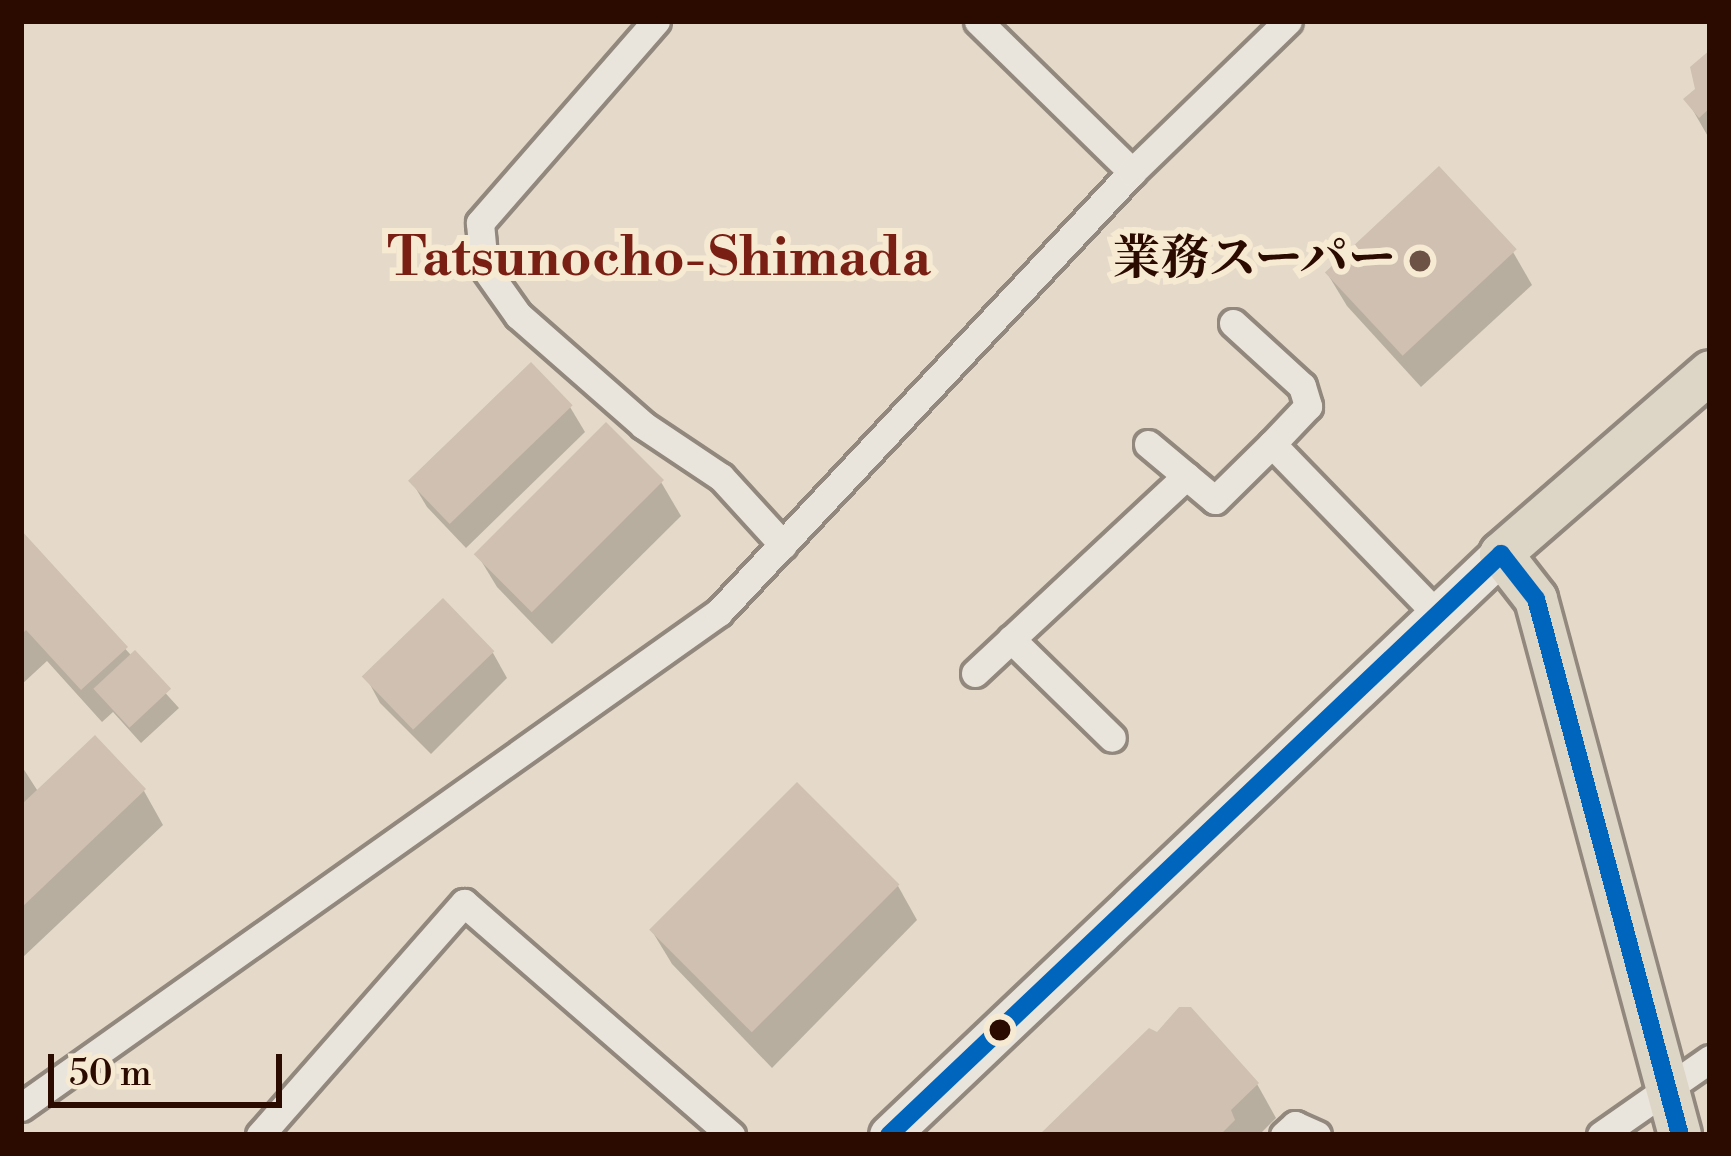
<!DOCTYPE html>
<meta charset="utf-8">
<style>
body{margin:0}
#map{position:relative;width:1731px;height:1156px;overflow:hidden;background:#e5dac9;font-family:"Libre Bodoni","Noto Serif JP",serif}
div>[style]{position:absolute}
.shadow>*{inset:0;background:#0003}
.building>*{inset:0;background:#cfc0b1;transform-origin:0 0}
.roads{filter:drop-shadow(3px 0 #92887d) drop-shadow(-3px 0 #92887d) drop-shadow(0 3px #92887d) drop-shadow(0 -3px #92887d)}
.minor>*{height:27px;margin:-13.5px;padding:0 13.5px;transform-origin:13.5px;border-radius:13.5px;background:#eae5dc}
.secondary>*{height:39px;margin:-19.5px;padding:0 19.5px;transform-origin:19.5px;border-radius:19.5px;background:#eae5dc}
.primary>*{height:42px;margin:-21px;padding:0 21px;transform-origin:21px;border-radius:21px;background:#ddd5c6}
.bus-1>*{height:18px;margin:-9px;padding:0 9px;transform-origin:9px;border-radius:9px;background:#0065bd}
.dots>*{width:33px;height:33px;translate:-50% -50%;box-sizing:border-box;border:6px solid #f7ead3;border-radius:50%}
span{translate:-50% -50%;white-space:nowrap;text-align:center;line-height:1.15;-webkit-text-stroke:12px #f7ead3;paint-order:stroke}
.poi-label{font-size:48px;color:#2b0b00;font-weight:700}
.right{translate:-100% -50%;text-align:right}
.quarter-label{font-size:54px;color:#7a1f14;font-weight:700}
.frame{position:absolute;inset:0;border:24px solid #2b0b00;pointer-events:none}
.scale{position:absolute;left:48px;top:1054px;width:234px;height:54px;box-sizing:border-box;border:6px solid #2b0b00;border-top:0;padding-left:15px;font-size:36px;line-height:42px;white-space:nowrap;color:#2b0b00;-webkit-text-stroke:9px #f7ead3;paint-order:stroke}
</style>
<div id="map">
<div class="shadow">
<i style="clip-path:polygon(1710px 54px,1710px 140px,1687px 100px,1698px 90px)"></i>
<i style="clip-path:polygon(1513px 252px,1532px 285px,1421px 387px,1347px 306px,1327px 273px)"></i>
<i style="clip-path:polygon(570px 407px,585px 432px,466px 548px,427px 507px,412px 482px)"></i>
<i style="clip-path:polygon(661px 482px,681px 516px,552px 644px,497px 587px,477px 554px)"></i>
<i style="clip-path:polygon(21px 534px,179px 708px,141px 743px,113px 712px,102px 722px,47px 661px,21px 685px)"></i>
<i style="clip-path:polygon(493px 653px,507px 678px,431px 754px,380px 703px,366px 677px)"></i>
<i style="clip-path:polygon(95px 739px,144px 791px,163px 825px,21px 959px,21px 765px,39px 793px)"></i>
<i style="clip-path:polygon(898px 886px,917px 920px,772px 1068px,672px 964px,652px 931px)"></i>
<i style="clip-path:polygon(1257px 1084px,1276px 1118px,1259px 1135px,1043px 1135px)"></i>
</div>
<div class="building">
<i style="clip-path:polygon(1710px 50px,1710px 108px,1699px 118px,1683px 99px,1695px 89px,1690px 67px)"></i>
<i style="left:1439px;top:166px;width:114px;height:156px;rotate:47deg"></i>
<i style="left:531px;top:362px;width:60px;height:171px;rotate:46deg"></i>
<i style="left:606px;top:422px;width:82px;height:187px;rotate:45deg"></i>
<i style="clip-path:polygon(21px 530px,128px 647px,81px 690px,26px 630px,21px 635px)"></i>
<i style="left:443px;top:598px;width:74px;height:113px;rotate:46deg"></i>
<i style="left:135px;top:650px;width:53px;height:57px;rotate:47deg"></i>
<i style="clip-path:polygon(95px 735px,146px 789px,21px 908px,21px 805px)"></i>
<i style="left:797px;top:782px;width:145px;height:209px;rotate:45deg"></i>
<i style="clip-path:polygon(1179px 1007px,1191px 1007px,1259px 1083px,1231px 1110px,1235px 1120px,1220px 1135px,1039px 1135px,1149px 1028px,1157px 1032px)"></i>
</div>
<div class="roads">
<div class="minor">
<i style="left:656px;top:21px;width:268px;rotate:131.1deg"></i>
<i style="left:480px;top:223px;width:44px;rotate:84.8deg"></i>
<i style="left:484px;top:267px;width:59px;rotate:54.7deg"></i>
<i style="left:518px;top:315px;width:167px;rotate:41.3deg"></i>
<i style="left:643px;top:425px;width:94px;rotate:33.7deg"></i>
<i style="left:721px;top:477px;width:92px;rotate:47.6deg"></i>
<i style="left:978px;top:21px;width:216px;rotate:44.4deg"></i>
<i style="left:1233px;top:323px;width:93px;rotate:42.4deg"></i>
<i style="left:1302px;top:386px;width:21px;rotate:73deg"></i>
<i style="left:1308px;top:406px;width:52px;rotate:133.5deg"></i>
<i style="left:1272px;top:444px;width:237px;rotate:45.9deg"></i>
<i style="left:1148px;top:444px;width:87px;rotate:39.9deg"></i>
<i style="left:1215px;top:500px;width:80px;rotate:-44.5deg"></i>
<i style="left:1011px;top:639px;width:141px;rotate:44.4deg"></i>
<i style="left:975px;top:673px;width:289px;rotate:-43deg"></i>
<i style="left:21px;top:1107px;width:856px;rotate:-35.34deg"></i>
<i style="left:719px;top:612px;width:603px;rotate:-46.81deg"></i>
<i style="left:1132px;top:172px;width:217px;rotate:-44.1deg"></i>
<i style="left:260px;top:1135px;width:309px;rotate:-48.7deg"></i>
<i style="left:464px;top:903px;width:354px;rotate:41deg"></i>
<i style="left:1284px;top:1135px;width:15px;rotate:-42deg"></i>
<i style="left:1295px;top:1125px;width:24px;rotate:24deg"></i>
<i style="left:1601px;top:1135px;width:133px;rotate:-34.9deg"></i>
</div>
<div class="secondary">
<i style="left:889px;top:1135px;width:844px;rotate:-43.51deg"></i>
</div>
<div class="primary">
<i style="left:1680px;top:1135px;width:555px;rotate:-105.04deg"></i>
<i style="left:1536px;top:599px;width:57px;rotate:-127.9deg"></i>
<i style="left:1501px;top:554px;width:277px;rotate:-41deg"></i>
</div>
</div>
<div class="bus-1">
<i style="left:889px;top:1135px;width:844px;rotate:-43.51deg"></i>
<i style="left:1501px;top:554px;width:57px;rotate:52.1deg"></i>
<i style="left:1536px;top:599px;width:555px;rotate:74.96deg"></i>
</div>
<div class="dots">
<i style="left:1420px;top:261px;background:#6c5346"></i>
<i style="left:1000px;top:1030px;background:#2b0b00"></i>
</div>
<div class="poi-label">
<span class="right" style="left:1396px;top:261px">業務スーパー</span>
</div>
<div class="quarter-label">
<span style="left:659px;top:259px">Tatsunocho-Shimada</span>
</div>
<div class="frame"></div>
<div class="scale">50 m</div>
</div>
